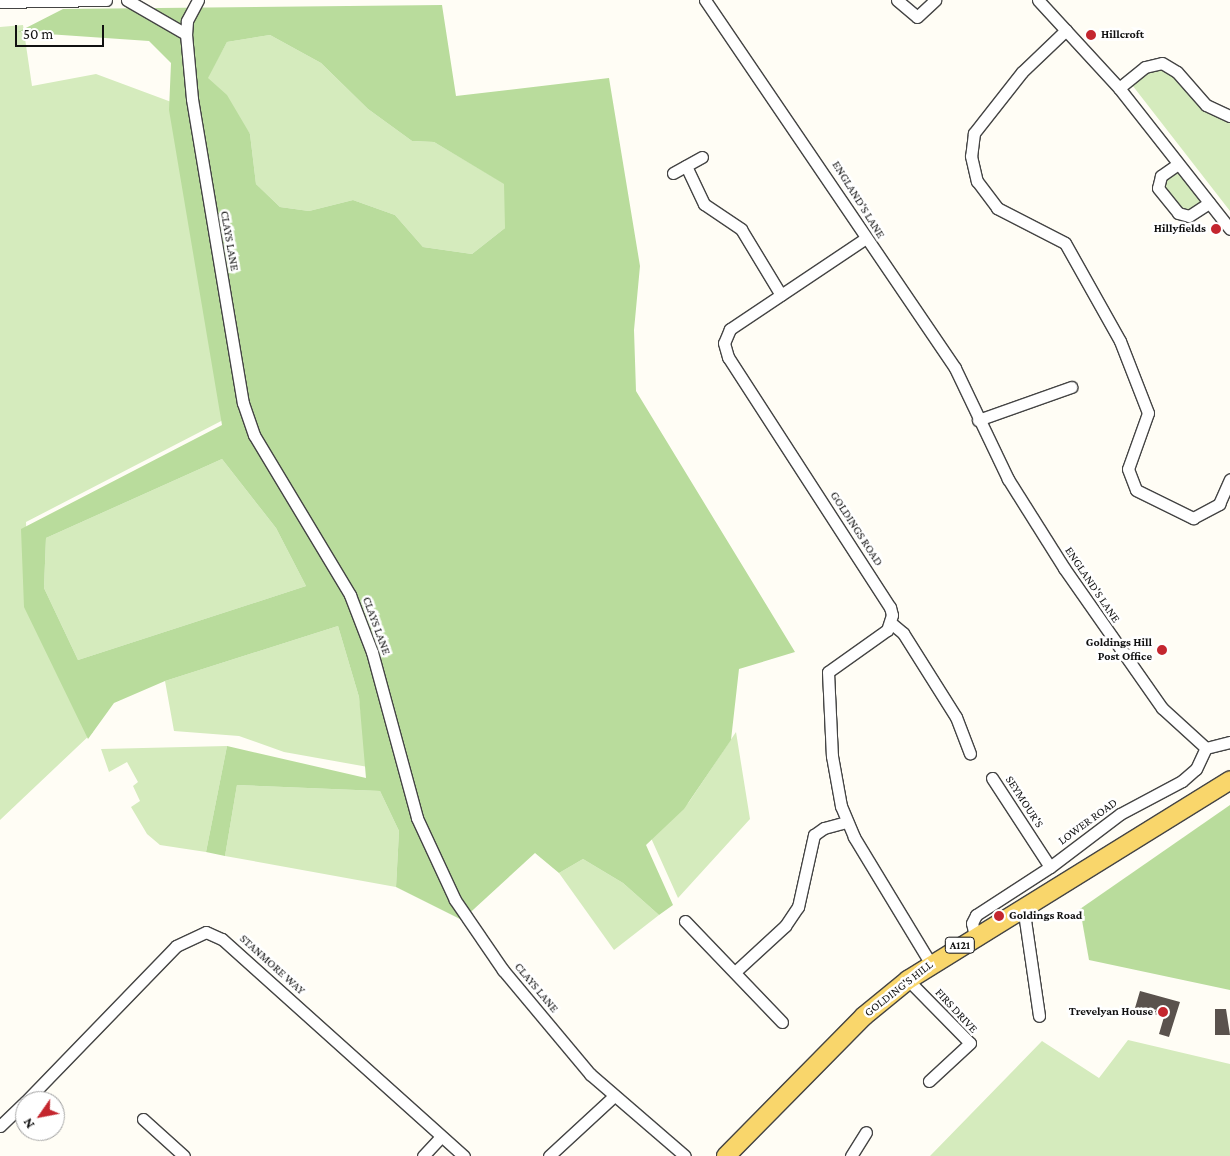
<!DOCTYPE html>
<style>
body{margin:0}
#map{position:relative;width:1230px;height:1156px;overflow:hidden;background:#fffdf5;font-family:"Crimson Pro",serif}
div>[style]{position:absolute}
.green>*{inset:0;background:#d5ebbd}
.forest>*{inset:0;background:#b9dc9c}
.building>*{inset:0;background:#5a524d}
.roads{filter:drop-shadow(1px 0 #444) drop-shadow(-1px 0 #444) drop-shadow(0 1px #444) drop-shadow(0 -1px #444)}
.minor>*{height:11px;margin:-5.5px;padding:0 5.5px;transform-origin:5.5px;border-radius:5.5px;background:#fff}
.primary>*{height:18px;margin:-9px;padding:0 9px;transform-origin:9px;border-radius:9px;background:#f9d66b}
.dots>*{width:14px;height:14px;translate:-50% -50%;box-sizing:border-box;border:2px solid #fff;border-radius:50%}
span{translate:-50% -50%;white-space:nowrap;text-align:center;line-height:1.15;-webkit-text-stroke:5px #fff;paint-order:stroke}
.shield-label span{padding:1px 4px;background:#fff;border:1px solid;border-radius:4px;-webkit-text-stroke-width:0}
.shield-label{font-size:11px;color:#111;font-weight:700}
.poi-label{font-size:12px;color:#111;font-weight:700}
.left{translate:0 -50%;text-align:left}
.right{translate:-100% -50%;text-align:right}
.street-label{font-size:12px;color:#111}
.north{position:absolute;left:15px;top:1091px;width:50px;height:50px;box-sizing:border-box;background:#fff;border:1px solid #a0a0a0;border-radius:50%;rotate:237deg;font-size:14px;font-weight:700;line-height:20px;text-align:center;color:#111}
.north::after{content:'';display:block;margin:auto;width:18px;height:22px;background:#c4262e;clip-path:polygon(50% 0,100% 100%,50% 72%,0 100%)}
.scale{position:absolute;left:15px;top:25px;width:89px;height:22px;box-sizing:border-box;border:2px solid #111;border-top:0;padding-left:6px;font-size:15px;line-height:18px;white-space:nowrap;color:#111;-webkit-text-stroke:4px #fff;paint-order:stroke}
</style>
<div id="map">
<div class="green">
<i style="clip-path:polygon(23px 25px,32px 86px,96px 74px,174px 103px,227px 418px,26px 522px,29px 600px,93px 732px,0 820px,0 27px)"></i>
<i style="clip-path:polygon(270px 35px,321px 63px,368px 109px,412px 141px,434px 142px,505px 184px,505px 228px,472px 254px,423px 247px,395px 215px,353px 200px,309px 211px,280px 207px,256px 184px,250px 134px,207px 78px,227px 42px)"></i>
<i style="clip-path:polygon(1162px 63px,1206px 105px,1230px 116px,1230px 211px,1129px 81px)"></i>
<i style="clip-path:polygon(1178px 164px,1209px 203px,1189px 216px,1158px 188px)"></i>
<i style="clip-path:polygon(222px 459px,276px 528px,306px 586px,78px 660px,44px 588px,46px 538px)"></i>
<i style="clip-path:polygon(338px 626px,359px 697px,368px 767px,284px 752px,239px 736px,174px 731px,165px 681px)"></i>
<i style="clip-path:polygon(736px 732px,750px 819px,678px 898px,651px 838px,689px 802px)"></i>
<i style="clip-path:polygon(227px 746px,206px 852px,160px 845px,147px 834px,131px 807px,140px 801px,133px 786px,138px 782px,127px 762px,109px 772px,101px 749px)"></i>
<i style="clip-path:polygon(237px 785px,380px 791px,399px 831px,396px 887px,225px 856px)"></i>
<i style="clip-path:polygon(583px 859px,623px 883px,659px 915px,614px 950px,559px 873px)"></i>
<i style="clip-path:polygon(1128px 1040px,1230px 1064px,1230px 1156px,930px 1156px,1042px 1041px,1099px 1078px)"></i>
</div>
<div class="forest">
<i style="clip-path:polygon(evenodd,442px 5px,456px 96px,609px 78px,640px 266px,634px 330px,636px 391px,795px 652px,739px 669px,731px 740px,684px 809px,646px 845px,673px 905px,659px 915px,623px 883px,583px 859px,559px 873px,535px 853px,462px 920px,396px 887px,399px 831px,380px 791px,237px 785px,225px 856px,206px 852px,227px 746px,366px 778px,359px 697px,338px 626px,165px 681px,114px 703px,88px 739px,24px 607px,21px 529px,222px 425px,169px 110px,171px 63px,149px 41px,18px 32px,63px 9px,442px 5px,270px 35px,321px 63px,368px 109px,412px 141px,434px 142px,504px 184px,505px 228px,472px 254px,423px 247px,395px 215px,353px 200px,309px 211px,280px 207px,256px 184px,250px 134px,227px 95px,208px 78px,227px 42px,270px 35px,442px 5px,222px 459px,276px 528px,306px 586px,78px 660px,44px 588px,46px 538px,222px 459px)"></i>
<i style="clip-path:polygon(1230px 805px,1230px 990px,1089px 960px,1080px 909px)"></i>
</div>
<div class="building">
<i style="clip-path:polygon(1140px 991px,1180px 1002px,1169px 1037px,1159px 1034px,1164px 1017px,1135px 1008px)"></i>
<i style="clip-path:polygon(1215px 1009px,1226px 1009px,1230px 1035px,1215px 1035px)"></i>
</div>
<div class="roads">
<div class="minor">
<i style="left:127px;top:0;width:68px;rotate:30deg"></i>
<i style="left:198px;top:0;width:24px;rotate:118deg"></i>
<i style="left:187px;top:21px;width:13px;rotate:94deg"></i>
<i style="left:186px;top:34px;width:65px;rotate:84.7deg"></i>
<i style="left:192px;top:99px;width:308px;rotate:80.5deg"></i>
<i style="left:243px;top:403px;width:34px;rotate:71deg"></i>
<i style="left:254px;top:435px;width:187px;rotate:59deg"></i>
<i style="left:350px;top:595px;width:61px;rotate:68.9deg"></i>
<i style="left:372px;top:652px;width:172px;rotate:74.8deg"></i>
<i style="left:417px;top:818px;width:90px;rotate:65.1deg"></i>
<i style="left:455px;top:900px;width:85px;rotate:55.6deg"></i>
<i style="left:503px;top:970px;width:136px;rotate:50.1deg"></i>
<i style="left:590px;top:1074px;width:125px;rotate:40.8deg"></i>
<i style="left:705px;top:0;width:445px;rotate:55.8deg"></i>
<i style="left:955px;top:368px;width:123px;rotate:64.5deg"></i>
<i style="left:1008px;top:479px;width:105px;rotate:57.8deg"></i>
<i style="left:1064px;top:568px;width:171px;rotate:55deg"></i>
<i style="left:1162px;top:708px;width:59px;rotate:42.3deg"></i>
<i style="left:897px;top:0;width:26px;rotate:40deg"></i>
<i style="left:917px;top:17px;width:25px;rotate:-43deg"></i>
<i style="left:1038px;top:0;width:120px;rotate:47.4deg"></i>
<i style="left:1119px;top:88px;width:179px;rotate:51.8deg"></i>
<i style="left:0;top:2px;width:106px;rotate:-1.1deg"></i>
<i style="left:1066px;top:30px;width:61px;rotate:136.3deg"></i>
<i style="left:1022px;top:72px;width:78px;rotate:128.2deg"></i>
<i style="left:974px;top:133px;width:23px;rotate:97deg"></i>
<i style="left:971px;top:156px;width:26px;rotate:77deg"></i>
<i style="left:977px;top:181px;width:34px;rotate:53deg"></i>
<i style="left:997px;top:208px;width:76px;rotate:27.2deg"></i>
<i style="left:1065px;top:243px;width:112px;rotate:60.7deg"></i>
<i style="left:1120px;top:341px;width:77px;rotate:68.7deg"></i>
<i style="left:1148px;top:413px;width:59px;rotate:109.7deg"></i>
<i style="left:1128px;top:469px;width:22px;rotate:69deg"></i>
<i style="left:1136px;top:490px;width:64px;rotate:26.2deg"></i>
<i style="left:1193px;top:518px;width:30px;rotate:-28deg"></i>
<i style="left:1219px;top:504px;width:27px;rotate:-66deg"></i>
<i style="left:1119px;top:88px;width:33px;rotate:-39deg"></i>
<i style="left:1145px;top:67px;width:17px;rotate:-13deg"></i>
<i style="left:1162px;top:63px;width:17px;rotate:31deg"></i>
<i style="left:1177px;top:72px;width:44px;rotate:48.7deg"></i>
<i style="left:1206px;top:105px;width:26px;rotate:25deg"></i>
<i style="left:1178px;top:164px;width:21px;rotate:145deg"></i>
<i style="left:1161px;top:176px;width:12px;rotate:104deg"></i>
<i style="left:1158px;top:188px;width:32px;rotate:51deg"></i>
<i style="left:1178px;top:213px;width:11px;rotate:15deg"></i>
<i style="left:1189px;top:216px;width:24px;rotate:-33deg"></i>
<i style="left:686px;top:166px;width:42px;rotate:64.7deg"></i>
<i style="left:704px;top:204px;width:45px;rotate:34deg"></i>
<i style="left:741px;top:229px;width:77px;rotate:58.8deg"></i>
<i style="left:673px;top:173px;width:33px;rotate:-29deg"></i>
<i style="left:866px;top:238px;width:164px;rotate:146.2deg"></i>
<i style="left:730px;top:329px;width:15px;rotate:113deg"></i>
<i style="left:724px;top:343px;width:15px;rotate:74deg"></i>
<i style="left:728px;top:357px;width:298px;rotate:57.1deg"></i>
<i style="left:890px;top:607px;width:8px;rotate:76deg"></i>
<i style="left:892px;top:615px;width:16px;rotate:108deg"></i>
<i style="left:887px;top:630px;width:72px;rotate:144.6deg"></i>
<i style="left:828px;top:672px;width:84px;rotate:87.3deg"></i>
<i style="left:832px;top:756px;width:51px;rotate:79.8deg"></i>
<i style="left:841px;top:806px;width:34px;rotate:67deg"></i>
<i style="left:854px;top:837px;width:149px;rotate:58.8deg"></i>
<i style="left:978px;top:420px;width:99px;rotate:-19.5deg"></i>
<i style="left:891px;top:623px;width:16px;rotate:40deg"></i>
<i style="left:903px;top:633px;width:99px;rotate:57.8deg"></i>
<i style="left:956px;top:717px;width:39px;rotate:69deg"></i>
<i style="left:992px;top:778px;width:106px;rotate:56.9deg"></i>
<i style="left:1023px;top:906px;width:111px;rotate:81.7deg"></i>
<i style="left:685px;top:921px;width:140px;rotate:46.2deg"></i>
<i style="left:975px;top:936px;width:13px;rotate:-103deg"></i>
<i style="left:972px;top:923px;width:9px;rotate:-63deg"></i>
<i style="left:976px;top:915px;width:88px;rotate:-33deg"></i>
<i style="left:1050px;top:867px;width:88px;rotate:-37.1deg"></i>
<i style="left:1120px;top:814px;width:70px;rotate:-28deg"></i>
<i style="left:1182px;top:781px;width:18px;rotate:-41deg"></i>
<i style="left:1196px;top:769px;width:23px;rotate:-65deg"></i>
<i style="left:1206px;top:748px;width:25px;rotate:-14deg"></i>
<i style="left:736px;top:971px;width:67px;rotate:-42.6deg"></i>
<i style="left:785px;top:926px;width:23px;rotate:-56deg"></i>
<i style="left:798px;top:907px;width:74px;rotate:-77.5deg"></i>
<i style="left:814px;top:835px;width:12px;rotate:-35deg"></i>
<i style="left:824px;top:828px;width:24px;rotate:-15deg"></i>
<i style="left:908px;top:980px;width:88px;rotate:45.5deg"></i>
<i style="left:970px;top:1043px;width:56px;rotate:137.2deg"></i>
<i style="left:26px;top:1101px;width:216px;rotate:-45.9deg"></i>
<i style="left:176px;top:946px;width:33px;rotate:-25deg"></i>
<i style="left:206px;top:932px;width:17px;rotate:24deg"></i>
<i style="left:222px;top:939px;width:325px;rotate:41.9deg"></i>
<i style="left:143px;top:1119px;width:55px;rotate:42.1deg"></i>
<i style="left:0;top:1126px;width:35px;rotate:-44deg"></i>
<i style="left:423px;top:1156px;width:26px;rotate:-47deg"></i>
<i style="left:549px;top:1156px;width:87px;rotate:-42.7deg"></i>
<i style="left:851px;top:1156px;width:28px;rotate:-58deg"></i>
</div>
<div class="primary">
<i style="left:726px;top:1156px;width:197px;rotate:-45.4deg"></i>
<i style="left:864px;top:1016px;width:57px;rotate:-39.3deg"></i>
<i style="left:908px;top:980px;width:379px;rotate:-31.8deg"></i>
</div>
</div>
<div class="dots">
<i style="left:1091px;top:35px;background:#c4262e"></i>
<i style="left:1216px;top:229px;background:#c4262e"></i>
<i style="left:1162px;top:650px;background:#c4262e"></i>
<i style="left:999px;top:916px;background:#c4262e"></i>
<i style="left:1163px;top:1012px;background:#c4262e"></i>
</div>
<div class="shield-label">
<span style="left:960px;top:945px">A121</span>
</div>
<div class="poi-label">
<span class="left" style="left:1101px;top:35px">Hillcroft</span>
<span class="right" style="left:1206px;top:229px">Hillyfields</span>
<span class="right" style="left:1152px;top:650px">Goldings Hill<br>Post Office</span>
<span class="left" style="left:1009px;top:916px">Goldings Road</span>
<span class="right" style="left:1153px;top:1012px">Trevelyan House</span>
</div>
<div class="street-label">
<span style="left:858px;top:200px;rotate:58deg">ENGLAND'S LANE</span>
<span style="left:229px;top:241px;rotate:80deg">CLAYS LANE</span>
<span style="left:856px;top:529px;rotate:57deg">GOLDINGS ROAD</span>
<span style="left:1092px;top:585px;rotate:56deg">ENGLAND'S LANE</span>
<span style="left:376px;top:626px;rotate:70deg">CLAYS LANE</span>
<span style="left:1024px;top:802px;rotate:57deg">SEYMOUR'S</span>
<span style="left:1088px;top:822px;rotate:-36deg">LOWER ROAD</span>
<span style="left:272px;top:965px;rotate:42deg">STANMORE WAY</span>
<span style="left:536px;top:988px;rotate:50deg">CLAYS LANE</span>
<span style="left:899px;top:989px;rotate:-38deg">GOLDING'S HILL</span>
<span style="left:956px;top:1011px;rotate:47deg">FIRS DRIVE</span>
</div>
<div class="north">N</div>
<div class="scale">50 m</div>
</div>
